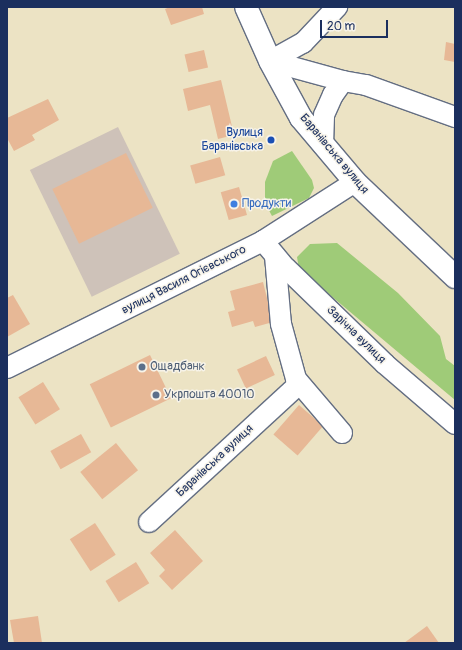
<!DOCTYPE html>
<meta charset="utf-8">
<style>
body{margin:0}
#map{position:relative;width:462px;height:650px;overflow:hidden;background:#ece3c4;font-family:Pangolin,sans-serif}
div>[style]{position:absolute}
.industrial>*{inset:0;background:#cec2b9;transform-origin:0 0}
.green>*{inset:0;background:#9fcb78}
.building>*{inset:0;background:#e7b896;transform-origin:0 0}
.roads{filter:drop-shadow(1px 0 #646e82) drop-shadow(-1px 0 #646e82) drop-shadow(0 1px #646e82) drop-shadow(0 -1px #646e82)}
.street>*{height:20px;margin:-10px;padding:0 10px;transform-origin:10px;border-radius:10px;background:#fff}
.secondary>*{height:22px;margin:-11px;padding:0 11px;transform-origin:11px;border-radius:11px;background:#fff}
.dots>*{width:11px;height:11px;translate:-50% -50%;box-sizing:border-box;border:2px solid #f7f3e8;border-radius:50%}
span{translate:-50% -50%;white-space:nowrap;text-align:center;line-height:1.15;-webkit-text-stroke:3px #f7f3e8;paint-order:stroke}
.transit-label{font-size:12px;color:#164399}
.right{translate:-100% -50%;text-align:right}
.street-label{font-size:12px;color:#1b2f5e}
.shop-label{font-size:12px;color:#366cbe}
.left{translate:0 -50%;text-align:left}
.service-label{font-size:12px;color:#4e5e75}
.frame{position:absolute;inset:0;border:8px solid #1b2f5e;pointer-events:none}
.scale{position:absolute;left:320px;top:20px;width:68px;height:18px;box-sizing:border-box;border:2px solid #1b2f5e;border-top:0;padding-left:5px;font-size:12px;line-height:14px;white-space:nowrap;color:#1b2f5e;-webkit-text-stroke:3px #f7f3e8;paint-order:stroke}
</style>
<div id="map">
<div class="industrial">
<i style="left:118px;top:127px;width:141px;height:98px;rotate:64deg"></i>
</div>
<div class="green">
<i style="clip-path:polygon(292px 151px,312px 180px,314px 188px,309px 198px,272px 216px,265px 203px,265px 182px,273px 161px)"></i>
<i style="clip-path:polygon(337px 243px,398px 293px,440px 336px,446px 359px,455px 366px,455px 400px,299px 269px,297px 257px,310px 244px)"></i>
</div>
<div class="building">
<i style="clip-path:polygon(170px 7px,202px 7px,204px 14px,171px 25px,165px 9px)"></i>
<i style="clip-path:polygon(446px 42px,455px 44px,455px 62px,444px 60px)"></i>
<i style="left:204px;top:50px;width:18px;height:20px;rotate:77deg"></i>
<i style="clip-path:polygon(221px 80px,234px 135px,218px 139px,210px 105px,188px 111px,183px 89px)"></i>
<i style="clip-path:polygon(48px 99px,59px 120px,32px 135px,35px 140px,14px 151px,7px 138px,7px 118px)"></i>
<i style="left:126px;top:153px;width:61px;height:82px;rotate:64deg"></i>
<i style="left:220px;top:157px;width:19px;height:31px;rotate:74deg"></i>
<i style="left:239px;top:187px;width:29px;height:19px;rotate:74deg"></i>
<i style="clip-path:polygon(263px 282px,273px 322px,255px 327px,253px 321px,232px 327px,228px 312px,235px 310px,230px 291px)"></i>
<i style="clip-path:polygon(13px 295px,30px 324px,7px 337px,7px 298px)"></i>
<i style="left:150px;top:355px;width:48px;height:67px;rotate:64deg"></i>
<i style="left:266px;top:356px;width:21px;height:32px;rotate:65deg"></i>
<i style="left:43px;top:382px;width:32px;height:29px;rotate:58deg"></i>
<i style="left:299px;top:405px;width:32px;height:39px;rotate:41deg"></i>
<i style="left:81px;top:434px;width:21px;height:35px;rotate:61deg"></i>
<i style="left:116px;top:443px;width:35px;height:46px;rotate:51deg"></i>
<i style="left:95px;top:523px;width:38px;height:30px;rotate:57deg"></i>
<i style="clip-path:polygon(175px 530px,203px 561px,172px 590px,159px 576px,165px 570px,150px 553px)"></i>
<i style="left:136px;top:562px;width:25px;height:36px;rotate:58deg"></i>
<i style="clip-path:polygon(38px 616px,42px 643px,14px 643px,10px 620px)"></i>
<i style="clip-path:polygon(427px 626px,439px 643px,404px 643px)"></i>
</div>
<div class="roads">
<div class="street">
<i style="left:270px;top:61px;width:38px;rotate:-29deg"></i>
<i style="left:303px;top:43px;width:50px;rotate:-46.6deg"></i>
<i style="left:270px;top:61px;width:76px;rotate:15.3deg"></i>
<i style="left:323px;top:145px;width:30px;rotate:-88deg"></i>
<i style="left:324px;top:115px;width:22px;rotate:-66deg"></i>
<i style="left:333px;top:95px;width:17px;rotate:-54deg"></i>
<i style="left:343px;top:81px;width:23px;rotate:10deg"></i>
<i style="left:366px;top:85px;width:95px;rotate:19.8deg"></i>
<i style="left:263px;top:241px;width:35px;rotate:50deg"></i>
<i style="left:286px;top:268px;width:138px;rotate:44.1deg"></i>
<i style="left:385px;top:364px;width:92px;rotate:40.6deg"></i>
<i style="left:275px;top:256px;width:68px;rotate:85deg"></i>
<i style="left:281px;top:324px;width:57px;rotate:74.7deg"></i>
<i style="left:296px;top:379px;width:71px;rotate:49.6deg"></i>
<i style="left:7px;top:368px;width:286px;rotate:-26.4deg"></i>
<i style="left:263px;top:241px;width:109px;rotate:-32.7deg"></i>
<i style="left:149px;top:522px;width:204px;rotate:-42.6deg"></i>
</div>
<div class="secondary">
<i style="left:246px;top:7px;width:59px;rotate:66deg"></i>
<i style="left:270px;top:61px;width:65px;rotate:61.5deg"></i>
<i style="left:301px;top:118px;width:84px;rotate:49.8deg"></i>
<i style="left:355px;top:182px;width:138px;rotate:43.5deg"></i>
</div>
</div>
<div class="dots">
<i style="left:271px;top:140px;background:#1a4fb4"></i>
<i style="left:234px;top:204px;background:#3f7fe0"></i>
<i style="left:142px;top:367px;background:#5c6f8a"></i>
<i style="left:156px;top:395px;background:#5c6f8a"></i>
</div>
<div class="transit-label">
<span class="right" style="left:263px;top:140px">Вулиця<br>Баранівська</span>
</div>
<div class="street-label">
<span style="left:334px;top:154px;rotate:50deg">Баранівська вулиця</span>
<span style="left:184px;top:280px;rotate:-27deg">вулиця Василя Огієвського</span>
<span style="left:356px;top:335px;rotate:44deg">Зарічна вулиця</span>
<span style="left:215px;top:461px;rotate:-43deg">Баранівська вулиця</span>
</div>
<div class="shop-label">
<span class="left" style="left:242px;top:204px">Продукти</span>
</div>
<div class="service-label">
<span class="left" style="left:150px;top:367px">Ощадбанк</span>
<span class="left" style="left:164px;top:395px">Укрпошта 40010</span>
</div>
<div class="frame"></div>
<div class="scale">20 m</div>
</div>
